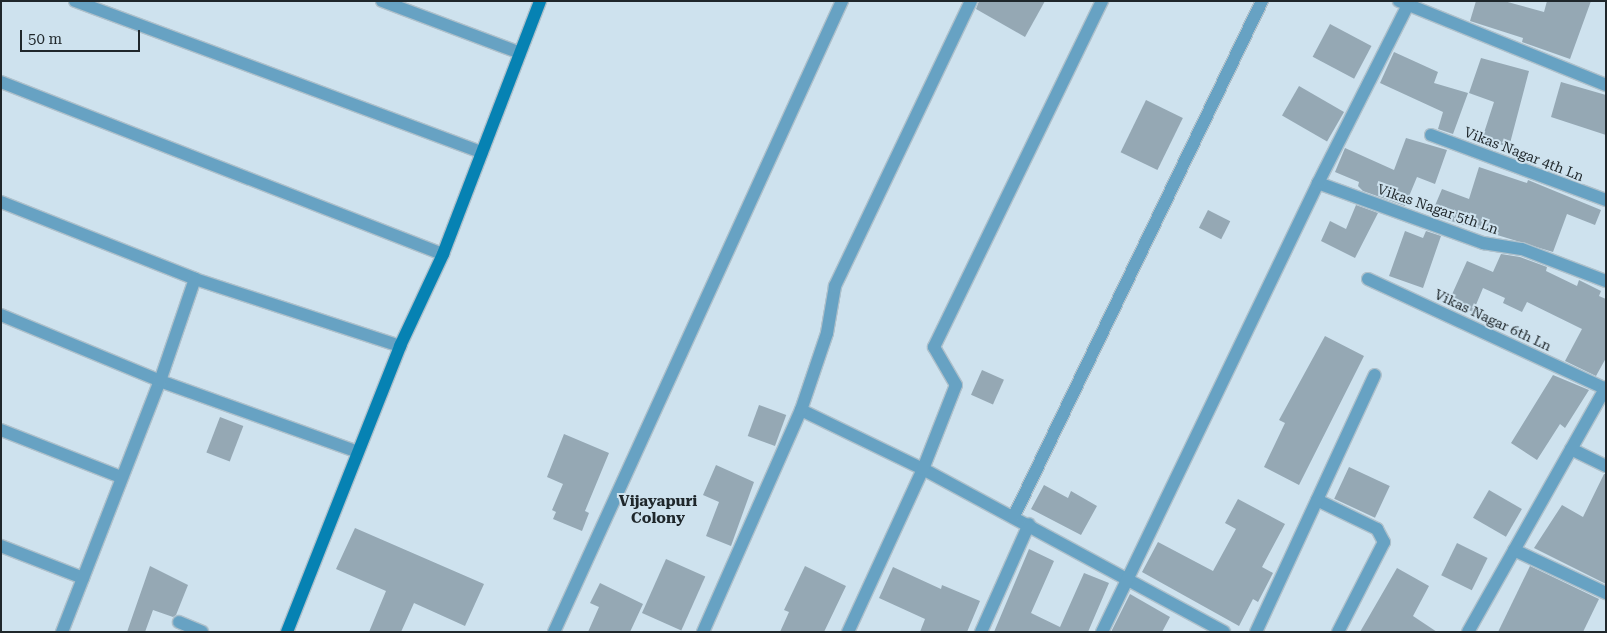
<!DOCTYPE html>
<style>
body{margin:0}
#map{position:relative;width:1607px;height:633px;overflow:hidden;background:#cee2ee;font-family:"Roboto Serif",serif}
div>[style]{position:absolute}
.building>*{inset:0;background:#95a8b4;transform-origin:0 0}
.roads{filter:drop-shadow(1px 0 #aec0cb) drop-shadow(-1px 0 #aec0cb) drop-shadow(0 1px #aec0cb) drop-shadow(0 -1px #aec0cb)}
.street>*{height:12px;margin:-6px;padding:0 6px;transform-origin:6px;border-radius:6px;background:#67a2c3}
.secondary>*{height:12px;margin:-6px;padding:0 6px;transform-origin:6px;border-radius:6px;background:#0682b3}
span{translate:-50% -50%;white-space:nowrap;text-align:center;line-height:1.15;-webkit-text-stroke:4px #cee2ee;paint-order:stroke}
.street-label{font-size:14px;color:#1f272b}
.neighbourhood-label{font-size:15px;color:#1f272b;font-weight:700}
.frame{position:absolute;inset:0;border:2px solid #1f272b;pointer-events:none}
.scale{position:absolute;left:20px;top:30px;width:120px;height:22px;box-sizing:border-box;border:2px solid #1f272b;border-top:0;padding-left:6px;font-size:15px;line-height:18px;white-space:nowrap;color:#1f272b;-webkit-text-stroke:4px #cee2ee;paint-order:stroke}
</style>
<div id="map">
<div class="building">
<i style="clip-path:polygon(979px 1px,1045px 1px,1025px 37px,976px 9px)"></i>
<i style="clip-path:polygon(1476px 1px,1504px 1px,1544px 12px,1547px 1px,1591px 1px,1570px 59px,1522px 42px,1523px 38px,1470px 21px)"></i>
<i style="left:1330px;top:24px;width:47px;height:37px;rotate:28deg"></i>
<i style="clip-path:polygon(1394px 52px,1438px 72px,1434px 83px,1468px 93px,1453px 134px,1438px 129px,1443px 112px,1380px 83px)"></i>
<i style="clip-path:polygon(1481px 58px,1529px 71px,1509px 147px,1482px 139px,1494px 102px,1469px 93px)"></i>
<i style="clip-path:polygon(1561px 82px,1606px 95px,1606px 135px,1551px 117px)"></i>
<i style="left:1299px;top:86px;width:52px;height:34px;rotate:30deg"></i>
<i style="left:1146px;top:100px;width:41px;height:58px;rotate:26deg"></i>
<i style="clip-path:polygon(1406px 138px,1447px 150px,1435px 184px,1417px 177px,1405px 206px,1363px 191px,1358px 186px,1359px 182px,1335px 172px,1345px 148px,1394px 170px)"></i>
<i style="clip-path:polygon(1479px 167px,1527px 183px,1528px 180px,1601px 210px,1595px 225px,1567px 214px,1553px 252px,1431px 215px,1442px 189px,1469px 199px)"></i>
<i style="clip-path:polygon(1356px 205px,1378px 213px,1355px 258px,1321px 241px,1330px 221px,1346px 229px)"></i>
<i style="left:1208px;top:210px;width:25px;height:20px;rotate:27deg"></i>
<i style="clip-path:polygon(1405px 231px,1423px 238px,1426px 231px,1441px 236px,1423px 288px,1389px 276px)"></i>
<i style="clip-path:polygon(1501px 254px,1520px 257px,1547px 267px,1546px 271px,1577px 286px,1579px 280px,1601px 291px,1599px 296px,1606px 299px,1606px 358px,1596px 376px,1565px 361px,1582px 329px,1527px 302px,1522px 312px,1503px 303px,1505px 298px,1483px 288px,1473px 312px,1449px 301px,1467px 261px,1493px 272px)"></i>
<i style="clip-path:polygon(1325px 336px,1364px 356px,1299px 485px,1264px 467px,1285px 423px,1279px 420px)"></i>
<i style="left:982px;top:370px;width:24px;height:27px;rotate:24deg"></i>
<i style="clip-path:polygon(1553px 375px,1589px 390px,1565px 428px,1560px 424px,1537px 460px,1511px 443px)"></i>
<i style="left:759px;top:405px;width:29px;height:33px;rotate:20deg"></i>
<i style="left:220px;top:417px;width:25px;height:38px;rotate:21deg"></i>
<i style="clip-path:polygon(564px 434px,609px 453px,585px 511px,589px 513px,582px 531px,553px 519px,556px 512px,552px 510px,563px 484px,547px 477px)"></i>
<i style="clip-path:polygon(716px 465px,754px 482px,731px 546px,706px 536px,719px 502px,703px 495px)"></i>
<i style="left:1349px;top:467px;width:45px;height:35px;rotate:25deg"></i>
<i style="clip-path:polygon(1604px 474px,1606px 474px,1606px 584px,1534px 548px,1562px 505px,1583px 517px)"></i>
<i style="clip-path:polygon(1044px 485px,1068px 498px,1071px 491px,1097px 506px,1081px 535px,1031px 509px)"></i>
<i style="left:1489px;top:490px;width:38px;height:32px;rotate:30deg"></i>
<i style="clip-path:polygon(1238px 499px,1285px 524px,1262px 567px,1273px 573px,1258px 602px,1253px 599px,1239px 626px,1142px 572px,1158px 542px,1213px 571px,1236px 529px,1225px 523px)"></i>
<i style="clip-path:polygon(355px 528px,484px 584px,465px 626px,414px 603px,401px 632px,369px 632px,386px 591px,336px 569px)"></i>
<i style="left:1457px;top:543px;width:34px;height:36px;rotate:26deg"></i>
<i style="clip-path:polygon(1029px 549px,1054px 561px,1031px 613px,1060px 627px,1084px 573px,1109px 583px,1088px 632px,994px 632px)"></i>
<i style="left:666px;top:559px;width:43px;height:59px;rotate:24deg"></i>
<i style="clip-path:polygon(150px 566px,188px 585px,176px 615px,173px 617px,153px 610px,145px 632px,127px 632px)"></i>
<i style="clip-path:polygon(805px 566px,846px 586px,824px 632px,780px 632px,789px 612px,784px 610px)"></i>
<i style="clip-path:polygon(1530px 566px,1599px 599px,1583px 632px,1498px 632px)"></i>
<i style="clip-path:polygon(893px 567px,941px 589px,942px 585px,980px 601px,967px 632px,920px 632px,925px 619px,879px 598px)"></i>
<i style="clip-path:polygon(1397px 568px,1429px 586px,1413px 616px,1437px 632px,1360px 632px)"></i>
<i style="clip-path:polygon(600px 583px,643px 604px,630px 632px,588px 632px,599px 607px,590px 603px)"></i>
<i style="clip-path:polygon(1130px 594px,1170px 617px,1162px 632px,1111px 632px)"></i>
</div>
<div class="roads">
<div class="street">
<i style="left:75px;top:1px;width:434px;rotate:20.4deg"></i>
<i style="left:382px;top:1px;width:147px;rotate:20.6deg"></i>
<i style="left:1399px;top:1px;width:223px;rotate:22.1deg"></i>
<i style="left:1px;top:82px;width:474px;rotate:21.3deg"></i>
<i style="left:1431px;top:135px;width:187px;rotate:20.4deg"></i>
<i style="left:1318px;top:183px;width:176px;rotate:20deg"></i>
<i style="left:1483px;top:243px;width:39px;rotate:9deg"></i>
<i style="left:1522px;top:249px;width:90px;rotate:20.9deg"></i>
<i style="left:1px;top:202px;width:209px;rotate:21.6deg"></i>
<i style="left:195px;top:279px;width:216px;rotate:18.1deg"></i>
<i style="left:1368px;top:279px;width:262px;rotate:24.8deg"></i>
<i style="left:1px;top:315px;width:172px;rotate:22.5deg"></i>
<i style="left:160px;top:381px;width:210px;rotate:19.7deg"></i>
<i style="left:801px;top:410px;width:136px;rotate:25.8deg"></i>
<i style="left:923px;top:469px;width:342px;rotate:28.4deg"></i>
<i style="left:1px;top:430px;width:129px;rotate:21.4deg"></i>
<i style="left:1571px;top:449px;width:39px;rotate:26deg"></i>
<i style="left:1317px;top:500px;width:67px;rotate:25.8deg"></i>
<i style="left:1377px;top:529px;width:15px;rotate:62deg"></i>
<i style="left:1384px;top:542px;width:101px;rotate:117.1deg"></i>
<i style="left:1014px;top:516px;width:572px;rotate:-64.29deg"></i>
<i style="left:1px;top:546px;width:88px;rotate:21.3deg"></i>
<i style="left:1514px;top:550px;width:102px;rotate:25.1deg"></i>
<i style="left:179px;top:622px;width:25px;rotate:23deg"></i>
<i style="left:62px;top:632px;width:269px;rotate:-68.7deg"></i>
<i style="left:160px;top:381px;width:108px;rotate:-71.1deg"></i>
<i style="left:554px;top:632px;width:694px;rotate:-65.47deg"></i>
<i style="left:703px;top:632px;width:243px;rotate:-66.2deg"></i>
<i style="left:801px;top:410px;width:81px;rotate:-71.3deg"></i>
<i style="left:827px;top:333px;width:48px;rotate:-80.3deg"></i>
<i style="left:835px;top:286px;width:316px;rotate:-64.5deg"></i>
<i style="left:848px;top:632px;width:179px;rotate:-65.3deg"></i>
<i style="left:923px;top:469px;width:90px;rotate:-68.6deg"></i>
<i style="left:956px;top:385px;width:44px;rotate:-120.1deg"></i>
<i style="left:934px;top:347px;width:385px;rotate:-64.1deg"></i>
<i style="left:981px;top:632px;width:118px;rotate:-66deg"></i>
<i style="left:1102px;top:632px;width:498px;rotate:-64.3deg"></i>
<i style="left:1318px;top:183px;width:204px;rotate:-63.2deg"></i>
<i style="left:1256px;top:632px;width:283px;rotate:-65.2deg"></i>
<i style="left:1468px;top:632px;width:281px;rotate:-60.6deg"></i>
</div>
<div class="secondary">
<i style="left:287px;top:632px;width:308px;rotate:-68.4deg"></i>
<i style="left:400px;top:346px;width:102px;rotate:-64.9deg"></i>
<i style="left:443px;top:254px;width:271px;rotate:-69deg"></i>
</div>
</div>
<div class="street-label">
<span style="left:1524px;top:154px;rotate:21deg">Vikas Nagar 4th Ln</span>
<span style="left:1438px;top:209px;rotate:19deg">Vikas Nagar 5th Ln</span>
<span style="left:1493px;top:320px;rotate:25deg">Vikas Nagar 6th Ln</span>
</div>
<div class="neighbourhood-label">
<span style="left:658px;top:510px">Vijayapuri<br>Colony</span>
</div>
<div class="frame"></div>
<div class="scale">50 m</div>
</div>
